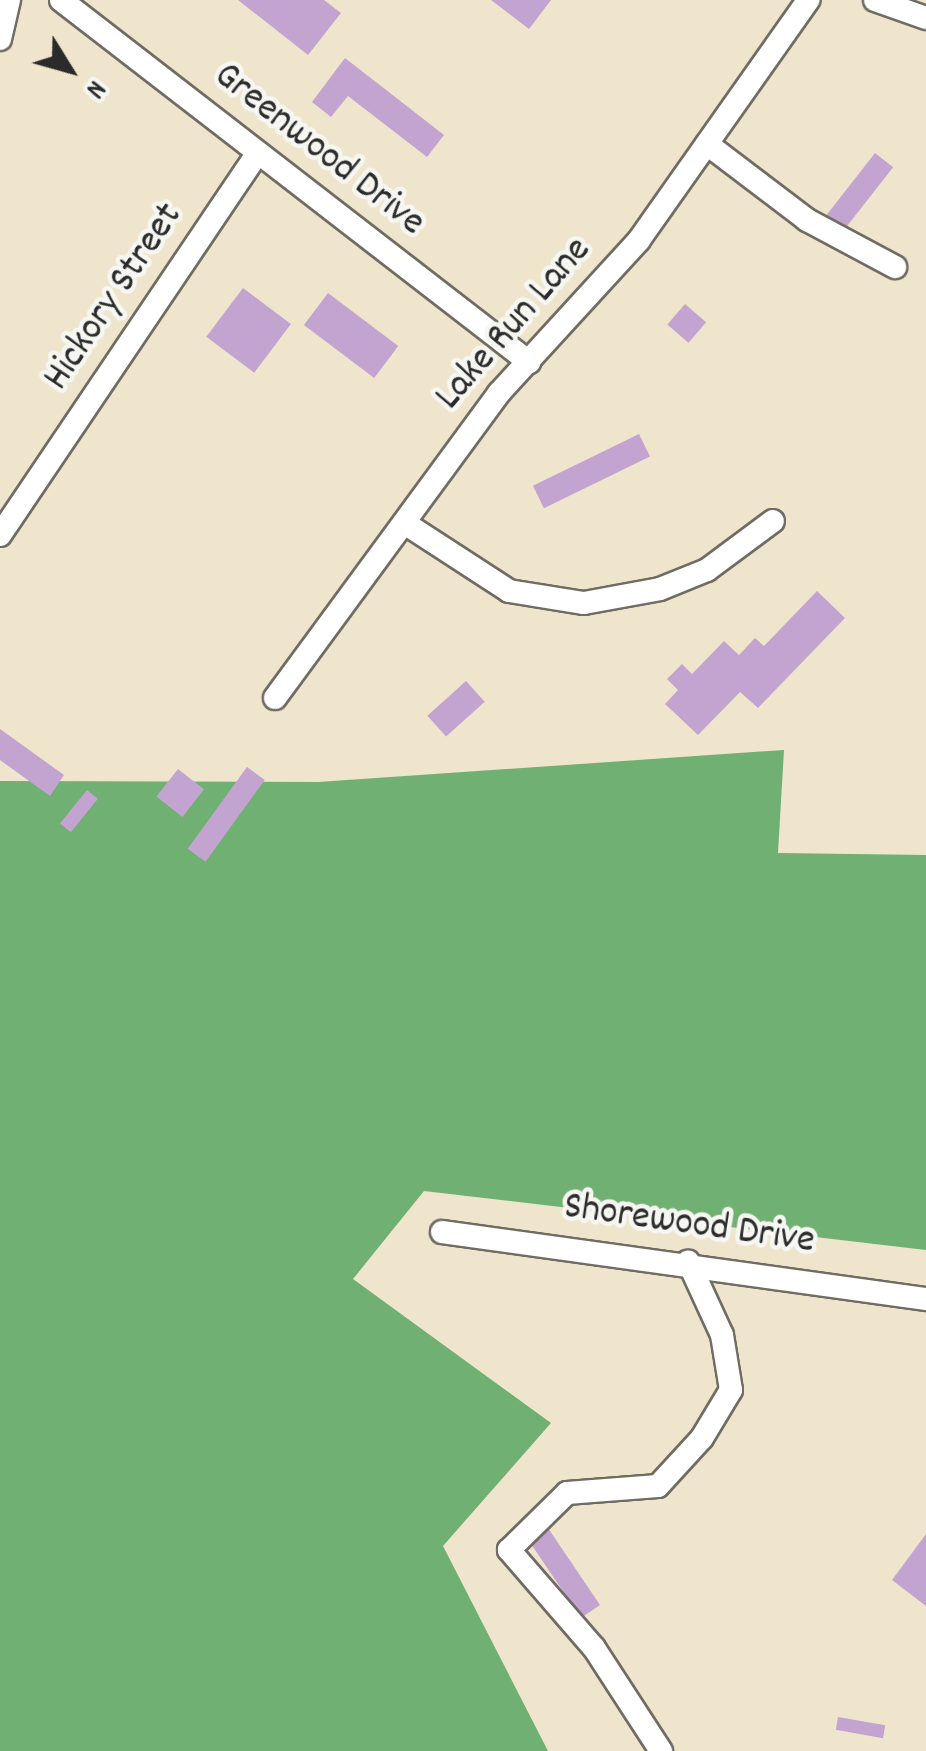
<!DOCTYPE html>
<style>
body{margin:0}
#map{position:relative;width:926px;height:1751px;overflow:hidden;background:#efe5cc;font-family:Dekko,sans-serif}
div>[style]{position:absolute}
.forest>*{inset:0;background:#70b073}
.building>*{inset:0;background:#c3a4d0;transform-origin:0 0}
.roads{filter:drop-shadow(2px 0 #706c63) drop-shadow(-2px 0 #706c63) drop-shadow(0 2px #706c63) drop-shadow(0 -2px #706c63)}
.street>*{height:22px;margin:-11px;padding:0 11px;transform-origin:11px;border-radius:11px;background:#fff}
span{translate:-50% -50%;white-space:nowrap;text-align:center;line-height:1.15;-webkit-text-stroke:9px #f6f6f2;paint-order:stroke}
.street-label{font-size:40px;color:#2b2b2b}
.north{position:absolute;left:20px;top:20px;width:100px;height:100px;-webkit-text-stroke:8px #f6f6f2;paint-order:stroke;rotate:127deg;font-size:28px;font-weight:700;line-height:40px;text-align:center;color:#2b2b2b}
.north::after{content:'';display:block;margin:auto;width:35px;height:45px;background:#2b2b2b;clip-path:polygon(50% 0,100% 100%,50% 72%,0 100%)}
</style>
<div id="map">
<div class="forest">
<i style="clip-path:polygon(784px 750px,778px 853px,926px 855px,926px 1250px,424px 1191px,353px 1279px,551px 1423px,443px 1546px,548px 1751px,0 1751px,0 781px,318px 782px)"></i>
</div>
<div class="building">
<i style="clip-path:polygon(238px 0,324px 0,341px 13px,308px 55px)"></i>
<i style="clip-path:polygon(491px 0,551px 0,529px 29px)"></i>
<i style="clip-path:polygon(345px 58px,444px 135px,427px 157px,348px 96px,331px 117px,312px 102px)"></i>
<i style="left:875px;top:153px;width:23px;height:84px;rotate:38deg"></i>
<i style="left:243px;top:288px;width:60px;height:61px;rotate:37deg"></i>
<i style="left:328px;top:293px;width:88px;height:40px;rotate:37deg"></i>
<i style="left:685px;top:304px;width:28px;height:27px;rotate:41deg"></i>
<i style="left:639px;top:434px;width:25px;height:118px;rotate:64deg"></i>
<i style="clip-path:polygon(817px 591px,845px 618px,758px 708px,740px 692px,698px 735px,665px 704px,678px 690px,667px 679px,682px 664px,692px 674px,724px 641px,739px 655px,755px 638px,764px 646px)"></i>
<i style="left:466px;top:681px;width:28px;height:52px;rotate:48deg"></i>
<i style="clip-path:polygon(0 729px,64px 775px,50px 796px,0 760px)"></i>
<i style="left:247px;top:767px;width:22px;height:101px;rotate:36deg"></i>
<i style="left:178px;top:769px;width:33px;height:35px;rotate:38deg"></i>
<i style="left:87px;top:790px;width:14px;height:43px;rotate:39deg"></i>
<i style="left:548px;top:1528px;width:93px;height:23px;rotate:56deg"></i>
<i style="clip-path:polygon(926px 1534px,926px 1606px,892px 1580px)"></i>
<i style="left:838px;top:1717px;width:48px;height:13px;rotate:10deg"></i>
</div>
<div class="roads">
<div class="street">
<i style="left:61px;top:0;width:592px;rotate:37.72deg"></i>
<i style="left:875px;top:0;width:54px;rotate:19.4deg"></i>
<i style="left:0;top:39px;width:40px;rotate:-77deg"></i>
<i style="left:707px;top:144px;width:126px;rotate:37.2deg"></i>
<i style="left:807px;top:220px;width:100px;rotate:28.1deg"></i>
<i style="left:406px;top:524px;width:123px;rotate:33deg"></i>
<i style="left:509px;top:591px;width:76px;rotate:9.1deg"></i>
<i style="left:584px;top:603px;width:77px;rotate:-10.4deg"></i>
<i style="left:660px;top:589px;width:51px;rotate:-22deg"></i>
<i style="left:707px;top:570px;width:82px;rotate:-36.6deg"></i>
<i style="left:0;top:535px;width:461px;rotate:-56deg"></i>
<i style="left:275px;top:698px;width:378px;rotate:-53.7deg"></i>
<i style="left:499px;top:393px;width:207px;rotate:-47.5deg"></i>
<i style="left:639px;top:240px;width:294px;rotate:-54.8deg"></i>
<i style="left:442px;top:1232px;width:489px;rotate:7.9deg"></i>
<i style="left:661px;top:1751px;width:123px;rotate:-123deg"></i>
<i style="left:594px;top:1648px;width:130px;rotate:-130.9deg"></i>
<i style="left:509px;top:1550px;width:81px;rotate:-44.5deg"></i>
<i style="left:567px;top:1493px;width:91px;rotate:-4.4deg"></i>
<i style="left:658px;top:1486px;width:65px;rotate:-47.5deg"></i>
<i style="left:702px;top:1438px;width:56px;rotate:-58.9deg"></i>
<i style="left:731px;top:1390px;width:56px;rotate:-99.3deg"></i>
<i style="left:722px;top:1335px;width:81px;rotate:-114.7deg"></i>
</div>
</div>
<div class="street-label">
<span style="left:318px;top:151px;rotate:38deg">Greenwood Drive</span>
<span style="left:115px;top:298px;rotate:-56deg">Hickory Street</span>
<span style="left:515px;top:325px;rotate:-49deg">Lake Run Lane</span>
<span style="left:689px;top:1226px;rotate:8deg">Shorewood Drive</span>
</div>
<div class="north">N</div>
</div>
